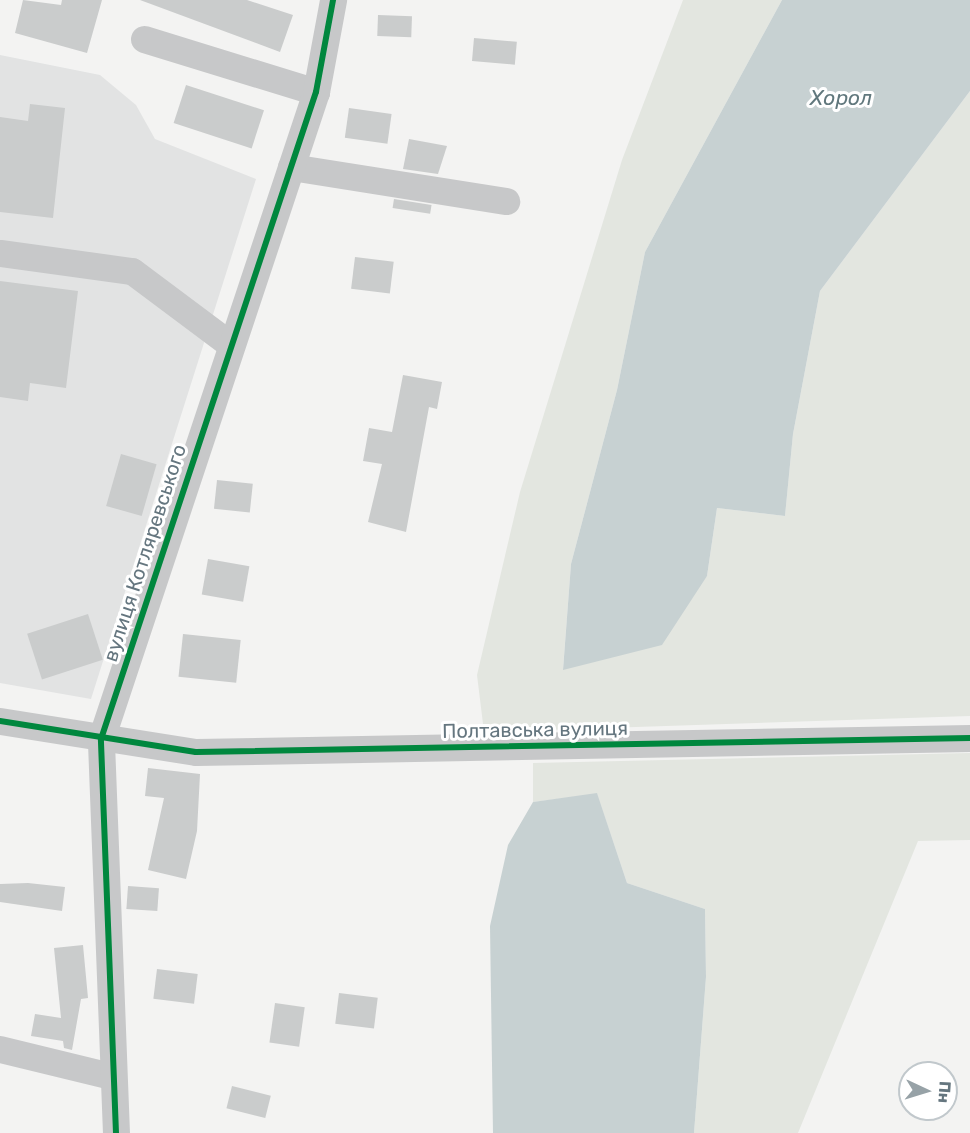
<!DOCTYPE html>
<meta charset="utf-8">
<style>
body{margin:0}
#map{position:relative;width:970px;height:1133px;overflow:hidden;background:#f3f3f2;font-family:Rubik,sans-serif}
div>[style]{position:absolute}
.built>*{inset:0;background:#e2e3e3}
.green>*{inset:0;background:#e3e6e0}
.water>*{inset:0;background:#c7d1d2}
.building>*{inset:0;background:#cacccc;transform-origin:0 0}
.minor>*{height:27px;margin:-13.5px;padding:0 13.5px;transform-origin:13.5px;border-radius:13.5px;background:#c7c8c9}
.cycleway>*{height:6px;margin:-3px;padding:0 3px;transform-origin:3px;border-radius:3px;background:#00873e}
span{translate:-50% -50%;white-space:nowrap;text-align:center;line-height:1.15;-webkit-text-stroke:6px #fff;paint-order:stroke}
.street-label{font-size:20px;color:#65767f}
.water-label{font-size:21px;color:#61787d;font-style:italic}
.north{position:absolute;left:898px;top:1061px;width:60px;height:60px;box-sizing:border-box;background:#fff;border:2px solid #c1c8cc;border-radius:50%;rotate:94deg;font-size:16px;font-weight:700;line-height:24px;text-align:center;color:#65767f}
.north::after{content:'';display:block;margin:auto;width:21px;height:27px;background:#97a2a7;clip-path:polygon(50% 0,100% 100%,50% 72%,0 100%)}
</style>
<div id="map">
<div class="built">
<i style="clip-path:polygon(0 55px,100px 75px,136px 105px,155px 139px,256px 179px,91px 699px,0 683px)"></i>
</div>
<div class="green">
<i style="clip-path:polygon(683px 0,782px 0,645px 252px,617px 390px,571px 564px,563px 669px,707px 576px,717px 508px,785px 516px,793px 434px,820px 291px,970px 91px,970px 716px,484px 732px,477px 675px,520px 492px,622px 160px)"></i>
<i style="clip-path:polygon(970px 753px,970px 840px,918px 841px,798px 1133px,694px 1133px,706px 977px,705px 909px,627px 883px,597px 794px,533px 802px,533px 763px)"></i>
</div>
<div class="water">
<i style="clip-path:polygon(782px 0,970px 0,970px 91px,820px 291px,793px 434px,785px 516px,717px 508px,707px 576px,662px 645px,563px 670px,571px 564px,617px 390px,645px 252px)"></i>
<i style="clip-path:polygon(597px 793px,627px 883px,705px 909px,706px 977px,694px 1133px,493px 1133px,490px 926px,508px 845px,533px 802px)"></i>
</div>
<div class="building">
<i style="clip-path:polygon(23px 0,61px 5px,62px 0,102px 0,87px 53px,15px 33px)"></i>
<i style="clip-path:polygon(140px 0,247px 0,293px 15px,280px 52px)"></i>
<i style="left:378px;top:15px;width:34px;height:21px;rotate:2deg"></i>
<i style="left:474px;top:38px;width:43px;height:23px;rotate:5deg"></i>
<i style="left:186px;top:85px;width:82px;height:40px;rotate:18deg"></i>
<i style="clip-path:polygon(30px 104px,65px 108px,53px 218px,0 212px,0 117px,28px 121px)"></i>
<i style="left:349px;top:108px;width:43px;height:30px;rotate:8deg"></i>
<i style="clip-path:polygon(409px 139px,447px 146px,438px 174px,403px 169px)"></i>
<i style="left:394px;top:199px;width:38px;height:9px;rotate:9deg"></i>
<i style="left:355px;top:257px;width:39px;height:32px;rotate:7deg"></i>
<i style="clip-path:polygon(0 281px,78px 291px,66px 388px,30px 383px,28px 401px,0 397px)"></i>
<i style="clip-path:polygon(403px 375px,442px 382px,437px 409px,429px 407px,406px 532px,368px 522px,382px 464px,363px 461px,369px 428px,392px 432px)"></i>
<i style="left:121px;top:454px;width:37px;height:54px;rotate:16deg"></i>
<i style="left:217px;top:480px;width:36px;height:29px;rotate:6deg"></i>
<i style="left:208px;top:559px;width:42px;height:36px;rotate:10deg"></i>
<i style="left:88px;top:614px;width:48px;height:64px;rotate:72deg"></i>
<i style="left:183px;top:634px;width:58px;height:43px;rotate:6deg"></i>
<i style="clip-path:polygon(148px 768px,200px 774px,197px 831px,186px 879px,148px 870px,164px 798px,145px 796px)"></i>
<i style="clip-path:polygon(28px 883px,65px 887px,62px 911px,0 902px,0 884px)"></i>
<i style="left:128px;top:886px;width:31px;height:23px;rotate:4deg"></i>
<i style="clip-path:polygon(83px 945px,88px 998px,81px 999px,72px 1050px,64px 1048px,63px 1041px,31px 1036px,35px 1014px,61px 1018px,54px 948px)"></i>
<i style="left:157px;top:969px;width:41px;height:30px;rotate:7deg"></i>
<i style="left:339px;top:993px;width:39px;height:31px;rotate:7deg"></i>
<i style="left:275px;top:1003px;width:30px;height:40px;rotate:8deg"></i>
<i style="left:232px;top:1086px;width:40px;height:23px;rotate:14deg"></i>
</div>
<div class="minor">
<i style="left:144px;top:39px;width:180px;rotate:17.1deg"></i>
<i style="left:291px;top:167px;width:218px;rotate:9deg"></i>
<i style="left:0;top:253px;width:133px;rotate:7.8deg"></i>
<i style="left:132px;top:271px;width:124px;rotate:36.8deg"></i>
<i style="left:0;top:721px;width:198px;rotate:9deg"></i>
<i style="left:196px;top:752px;width:774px;rotate:-1.04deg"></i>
<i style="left:0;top:1049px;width:114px;rotate:13.7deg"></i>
<i style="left:116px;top:1133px;width:394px;rotate:-92.2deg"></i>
<i style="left:101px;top:739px;width:682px;rotate:-71.62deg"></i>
<i style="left:316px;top:92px;width:94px;rotate:-79.5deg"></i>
</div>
<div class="cycleway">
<i style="left:0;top:721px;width:198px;rotate:9deg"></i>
<i style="left:196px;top:752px;width:774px;rotate:-1.04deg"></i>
<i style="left:116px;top:1133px;width:394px;rotate:-92.2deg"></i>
<i style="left:101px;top:739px;width:682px;rotate:-71.62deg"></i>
<i style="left:316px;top:92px;width:94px;rotate:-79.5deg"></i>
</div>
<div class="street-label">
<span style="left:145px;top:553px;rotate:-72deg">вулиця Котляревського</span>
<span style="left:535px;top:730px;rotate:-1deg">Полтавська вулиця</span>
</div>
<div class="water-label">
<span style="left:841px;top:98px">Хорол</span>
</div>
<div class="north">Пн</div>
</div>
